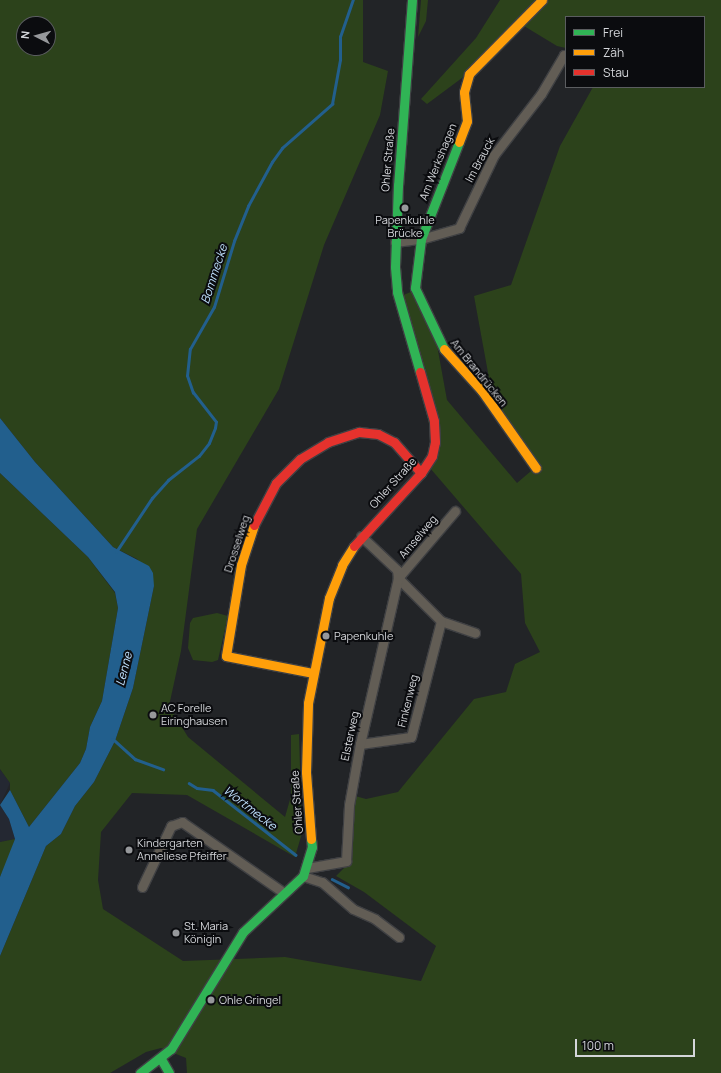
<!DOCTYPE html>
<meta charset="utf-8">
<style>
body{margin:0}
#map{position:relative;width:721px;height:1073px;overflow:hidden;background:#222427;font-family:Manrope,sans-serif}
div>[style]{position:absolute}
.built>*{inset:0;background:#242832}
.green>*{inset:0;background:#2c421b}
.water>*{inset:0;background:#225f8d}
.stream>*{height:2.5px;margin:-1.25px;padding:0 1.25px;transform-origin:1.25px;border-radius:1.25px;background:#225f8d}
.roads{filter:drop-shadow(1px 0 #3f4043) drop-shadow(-1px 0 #3f4043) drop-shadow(0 1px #3f4043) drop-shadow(0 -1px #3f4043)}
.street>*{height:9px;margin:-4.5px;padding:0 4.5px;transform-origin:4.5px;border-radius:4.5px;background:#625d55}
.fast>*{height:9px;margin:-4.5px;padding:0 4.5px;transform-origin:4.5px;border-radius:4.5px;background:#30b455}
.slow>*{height:9px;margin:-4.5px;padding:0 4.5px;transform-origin:4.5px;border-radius:4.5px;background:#ff9f0a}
.jam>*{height:9px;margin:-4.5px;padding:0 4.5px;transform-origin:4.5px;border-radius:4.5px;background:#e5322d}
.dots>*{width:11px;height:11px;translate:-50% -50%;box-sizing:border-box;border:2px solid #0b0c0f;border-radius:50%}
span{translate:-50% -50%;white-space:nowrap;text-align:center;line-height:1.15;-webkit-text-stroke:4px #0b0c0f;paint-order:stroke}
.street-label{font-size:11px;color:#d4d6da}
.poi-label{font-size:11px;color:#d4d6da}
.left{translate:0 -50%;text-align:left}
.water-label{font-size:12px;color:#bedffc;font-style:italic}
.legend{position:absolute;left:565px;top:16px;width:140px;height:72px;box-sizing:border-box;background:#0b0c0f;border:1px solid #5b5d60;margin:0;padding:5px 7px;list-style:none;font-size:12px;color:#d4d6da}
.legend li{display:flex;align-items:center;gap:8px;height:20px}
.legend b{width:20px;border:1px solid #5b5d60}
.north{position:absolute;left:16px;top:16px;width:40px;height:40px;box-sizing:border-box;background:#0b0c0f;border:1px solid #5b5d60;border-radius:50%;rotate:276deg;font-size:11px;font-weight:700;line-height:16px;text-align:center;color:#d4d6da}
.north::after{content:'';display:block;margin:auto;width:14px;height:18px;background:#96989b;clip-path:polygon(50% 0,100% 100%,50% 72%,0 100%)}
.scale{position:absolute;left:575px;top:1039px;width:120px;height:18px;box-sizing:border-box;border:2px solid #d4d6da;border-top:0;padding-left:5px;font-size:12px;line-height:14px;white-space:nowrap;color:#d4d6da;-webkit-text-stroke:3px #0b0c0f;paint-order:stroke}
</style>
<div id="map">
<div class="built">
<i style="clip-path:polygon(0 769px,10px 783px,0 805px,9px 819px,15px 839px,0 842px)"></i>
</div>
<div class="green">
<i style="clip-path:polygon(evenodd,0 0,363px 0,363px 62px,388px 71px,380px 115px,324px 245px,279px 389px,197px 529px,181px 651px,169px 706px,188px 737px,285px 817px,291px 796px,291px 735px,299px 734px,302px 833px,295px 857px,187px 795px,132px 793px,101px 832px,98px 880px,103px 909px,183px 961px,285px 957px,421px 981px,436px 946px,364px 892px,336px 876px,348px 864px,355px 796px,366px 799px,398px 792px,474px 699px,506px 692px,515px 664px,540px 652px,525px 623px,521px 574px,430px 468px,436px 456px,401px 296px,413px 291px,437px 345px,447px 400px,517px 483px,538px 465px,493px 400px,474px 296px,511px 285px,560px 146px,593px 87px,704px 87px,704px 17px,566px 17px,566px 48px,557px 46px,524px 26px,549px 0,721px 0,721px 1073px,187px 1073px,186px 1058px,161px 1048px,146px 1052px,110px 1073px,0 1073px,0 956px,46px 846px,61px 834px,75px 806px,94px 782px,115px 741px,133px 688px,154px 586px,137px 559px,113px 547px,35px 462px,0 418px,0 0,24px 24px,48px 24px,48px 48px,24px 48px,24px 24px)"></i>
<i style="clip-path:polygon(421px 0,428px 0,426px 21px,418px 37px)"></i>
<i style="clip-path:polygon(500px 0,539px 0,466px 75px,427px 104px,421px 99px,476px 38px)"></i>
<i style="clip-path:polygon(0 473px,88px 557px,115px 593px,118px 608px,102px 701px,90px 727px,86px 749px,80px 763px,29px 827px,10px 790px,10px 783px,0 769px)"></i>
<i style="clip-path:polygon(217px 613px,228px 616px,218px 660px,212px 662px,193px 660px,188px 648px,190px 623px,193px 618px)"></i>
<i style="clip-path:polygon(15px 839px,9px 858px,0 877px,0 842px)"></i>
</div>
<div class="water">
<i style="clip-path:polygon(0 418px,35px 462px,113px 547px,149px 566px,153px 573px,154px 586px,133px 688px,115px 741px,94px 782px,75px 806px,61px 834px,46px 846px,0 956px,0 877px,15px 839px,9px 819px,0 805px,10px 790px,29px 827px,80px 763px,86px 749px,90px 727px,102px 701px,118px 608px,115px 592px,88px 557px,0 473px)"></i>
</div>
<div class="stream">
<i style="left:116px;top:552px;width:65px;rotate:-56.3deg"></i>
<i style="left:152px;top:498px;width:24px;rotate:-48deg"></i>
<i style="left:168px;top:480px;width:39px;rotate:-38deg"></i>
<i style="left:199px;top:456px;width:16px;rotate:-52deg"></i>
<i style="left:209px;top:443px;width:16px;rotate:-68deg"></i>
<i style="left:215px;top:428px;width:6px;rotate:-81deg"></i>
<i style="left:216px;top:422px;width:37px;rotate:-128deg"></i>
<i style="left:193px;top:393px;width:18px;rotate:-109deg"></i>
<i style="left:187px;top:376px;width:27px;rotate:-84deg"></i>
<i style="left:190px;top:349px;width:48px;rotate:-60.3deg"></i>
<i style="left:214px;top:307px;width:69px;rotate:-73.1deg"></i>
<i style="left:234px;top:241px;width:38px;rotate:-68deg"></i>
<i style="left:248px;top:206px;width:50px;rotate:-61.4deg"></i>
<i style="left:272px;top:162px;width:17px;rotate:-54deg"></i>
<i style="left:282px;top:148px;width:67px;rotate:-41.3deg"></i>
<i style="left:332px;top:104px;width:45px;rotate:-79.7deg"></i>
<i style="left:340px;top:60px;width:23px;rotate:-90deg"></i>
<i style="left:340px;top:37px;width:39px;rotate:-71deg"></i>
<i style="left:113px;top:739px;width:30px;rotate:42deg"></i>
<i style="left:135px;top:759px;width:30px;rotate:20deg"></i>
<i style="left:189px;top:783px;width:9px;rotate:32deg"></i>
<i style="left:197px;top:788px;width:16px;rotate:7deg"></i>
<i style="left:213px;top:790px;width:105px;rotate:38.1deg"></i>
<i style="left:332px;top:879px;width:18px;rotate:27deg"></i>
</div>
<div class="roads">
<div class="street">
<i style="left:395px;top:242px;width:26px;rotate:-7deg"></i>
<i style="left:421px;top:239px;width:40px;rotate:-16deg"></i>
<i style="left:459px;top:228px;width:81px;rotate:-64.4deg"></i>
<i style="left:494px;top:155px;width:77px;rotate:-52.4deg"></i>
<i style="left:541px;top:94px;width:45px;rotate:-59.5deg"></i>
<i style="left:564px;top:55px;width:2px"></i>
<i style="left:361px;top:536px;width:50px;rotate:43.4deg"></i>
<i style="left:397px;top:570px;width:8px;rotate:83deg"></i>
<i style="left:398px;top:578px;width:61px;rotate:45deg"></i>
<i style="left:441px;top:621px;width:36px;rotate:19deg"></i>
<i style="left:360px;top:744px;width:51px;rotate:-7.8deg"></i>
<i style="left:411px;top:737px;width:120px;rotate:-75.5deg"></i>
<i style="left:307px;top:868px;width:40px;rotate:-10deg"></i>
<i style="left:346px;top:861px;width:56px;rotate:-86.9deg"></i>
<i style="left:349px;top:805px;width:62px;rotate:-79.8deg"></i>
<i style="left:360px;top:744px;width:170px;rotate:-77.1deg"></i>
<i style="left:398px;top:578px;width:88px;rotate:-49.6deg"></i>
<i style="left:303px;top:876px;width:20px;rotate:18deg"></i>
<i style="left:322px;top:882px;width:41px;rotate:41.1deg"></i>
<i style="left:353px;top:909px;width:24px;rotate:24deg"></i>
<i style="left:375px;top:919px;width:30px;rotate:37deg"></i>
<i style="left:142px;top:887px;width:68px;rotate:-64.6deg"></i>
<i style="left:171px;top:826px;width:12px;rotate:-20deg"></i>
<i style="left:182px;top:822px;width:124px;rotate:34.8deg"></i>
</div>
<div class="fast">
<i style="left:412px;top:0;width:186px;rotate:94.3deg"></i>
<i style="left:398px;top:185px;width:82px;rotate:92.1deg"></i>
<i style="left:395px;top:267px;width:25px;rotate:85deg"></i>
<i style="left:397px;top:292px;width:83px;rotate:74deg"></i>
<i style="left:444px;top:349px;width:68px;rotate:-115.4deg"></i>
<i style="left:415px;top:288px;width:49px;rotate:-83deg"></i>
<i style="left:421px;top:239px;width:104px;rotate:-68.6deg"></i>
<i style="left:161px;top:1059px;width:16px;rotate:60deg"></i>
<i style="left:140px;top:1073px;width:39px;rotate:-38deg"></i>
<i style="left:171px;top:1049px;width:137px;rotate:-58.4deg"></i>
<i style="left:243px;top:932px;width:82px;rotate:-43deg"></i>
<i style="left:303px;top:876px;width:30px;rotate:-73deg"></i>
<i style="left:312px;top:847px;width:8px;rotate:-97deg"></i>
</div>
<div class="slow">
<i style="left:459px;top:142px;width:22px;rotate:-69deg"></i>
<i style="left:467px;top:121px;width:29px;rotate:-96deg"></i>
<i style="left:464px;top:92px;width:19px;rotate:-74deg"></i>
<i style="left:469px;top:74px;width:104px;rotate:-45.4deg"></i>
<i style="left:444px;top:349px;width:57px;rotate:47.9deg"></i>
<i style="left:482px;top:391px;width:94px;rotate:55deg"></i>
<i style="left:254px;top:525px;width:42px;rotate:108deg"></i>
<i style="left:241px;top:565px;width:92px;rotate:99.4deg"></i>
<i style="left:226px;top:656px;width:89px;rotate:11.1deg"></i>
<i style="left:311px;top:839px;width:67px;rotate:-94.3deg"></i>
<i style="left:306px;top:772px;width:69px;rotate:-88.3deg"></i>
<i style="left:308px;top:703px;width:107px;rotate:-78.7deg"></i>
<i style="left:329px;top:598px;width:35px;rotate:-68deg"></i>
<i style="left:342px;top:565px;width:22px;rotate:-58deg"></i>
</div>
<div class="jam">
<i style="left:254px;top:525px;width:47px;rotate:-62.4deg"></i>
<i style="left:276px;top:483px;width:34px;rotate:-45deg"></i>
<i style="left:300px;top:459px;width:33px;rotate:-31deg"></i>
<i style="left:328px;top:442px;width:33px;rotate:-18deg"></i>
<i style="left:359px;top:432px;width:19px;rotate:6deg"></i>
<i style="left:378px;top:434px;width:18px;rotate:27deg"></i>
<i style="left:394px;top:442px;width:41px;rotate:48.9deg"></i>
<i style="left:354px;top:546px;width:99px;rotate:-47.5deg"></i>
<i style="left:421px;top:473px;width:20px;rotate:-57deg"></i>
<i style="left:432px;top:456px;width:14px;rotate:-78deg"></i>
<i style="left:435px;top:442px;width:21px;rotate:-93deg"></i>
<i style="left:434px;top:421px;width:51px;rotate:-105.9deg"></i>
</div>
</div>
<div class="dots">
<i style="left:405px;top:208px;background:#96989b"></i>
<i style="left:326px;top:636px;background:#96989b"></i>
<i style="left:153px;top:715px;background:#96989b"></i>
<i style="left:129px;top:850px;background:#96989b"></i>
<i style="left:176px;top:933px;background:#96989b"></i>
<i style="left:211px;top:1000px;background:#96989b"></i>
</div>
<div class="street-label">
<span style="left:388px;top:160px;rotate:-85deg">Ohler Straße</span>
<span style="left:480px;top:160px;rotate:-62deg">Im Brauck</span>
<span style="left:438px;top:162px;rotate:-68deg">Am Werkshagen</span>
<span style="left:479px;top:373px;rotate:51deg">Am Brandrücken</span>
<span style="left:393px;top:483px;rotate:-48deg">Ohler Straße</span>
<span style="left:418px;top:537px;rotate:-50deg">Amselweg</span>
<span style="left:237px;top:544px;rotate:-72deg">Drosselweg</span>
<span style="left:408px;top:701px;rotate:-76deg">Finkenweg</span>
<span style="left:350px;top:736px;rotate:-78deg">Elsterweg</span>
<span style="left:297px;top:802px;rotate:-94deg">Ohler Straße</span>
</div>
<div class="poi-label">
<span style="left:405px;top:227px">Papenkuhle<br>Brücke</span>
<span class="left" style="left:334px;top:636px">Papenkuhle</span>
<span class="left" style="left:161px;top:715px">AC Forelle<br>Eiringhausen</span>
<span class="left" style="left:137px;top:850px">Kindergarten<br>Anneliese Pfeiffer</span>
<span class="left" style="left:184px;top:933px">St. Maria<br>Königin</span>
<span class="left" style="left:219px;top:1000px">Ohle Gringel</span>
</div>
<div class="water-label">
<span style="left:214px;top:274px;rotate:-72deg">Bommecke</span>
<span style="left:124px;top:669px;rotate:-76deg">Lenne</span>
<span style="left:250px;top:808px;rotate:38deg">Wortmecke</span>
</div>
<ul class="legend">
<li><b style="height:5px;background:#30b455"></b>Frei</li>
<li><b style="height:5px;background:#ff9f0a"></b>Zäh</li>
<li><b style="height:5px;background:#e5322d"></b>Stau</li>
</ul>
<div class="north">N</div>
<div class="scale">100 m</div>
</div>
